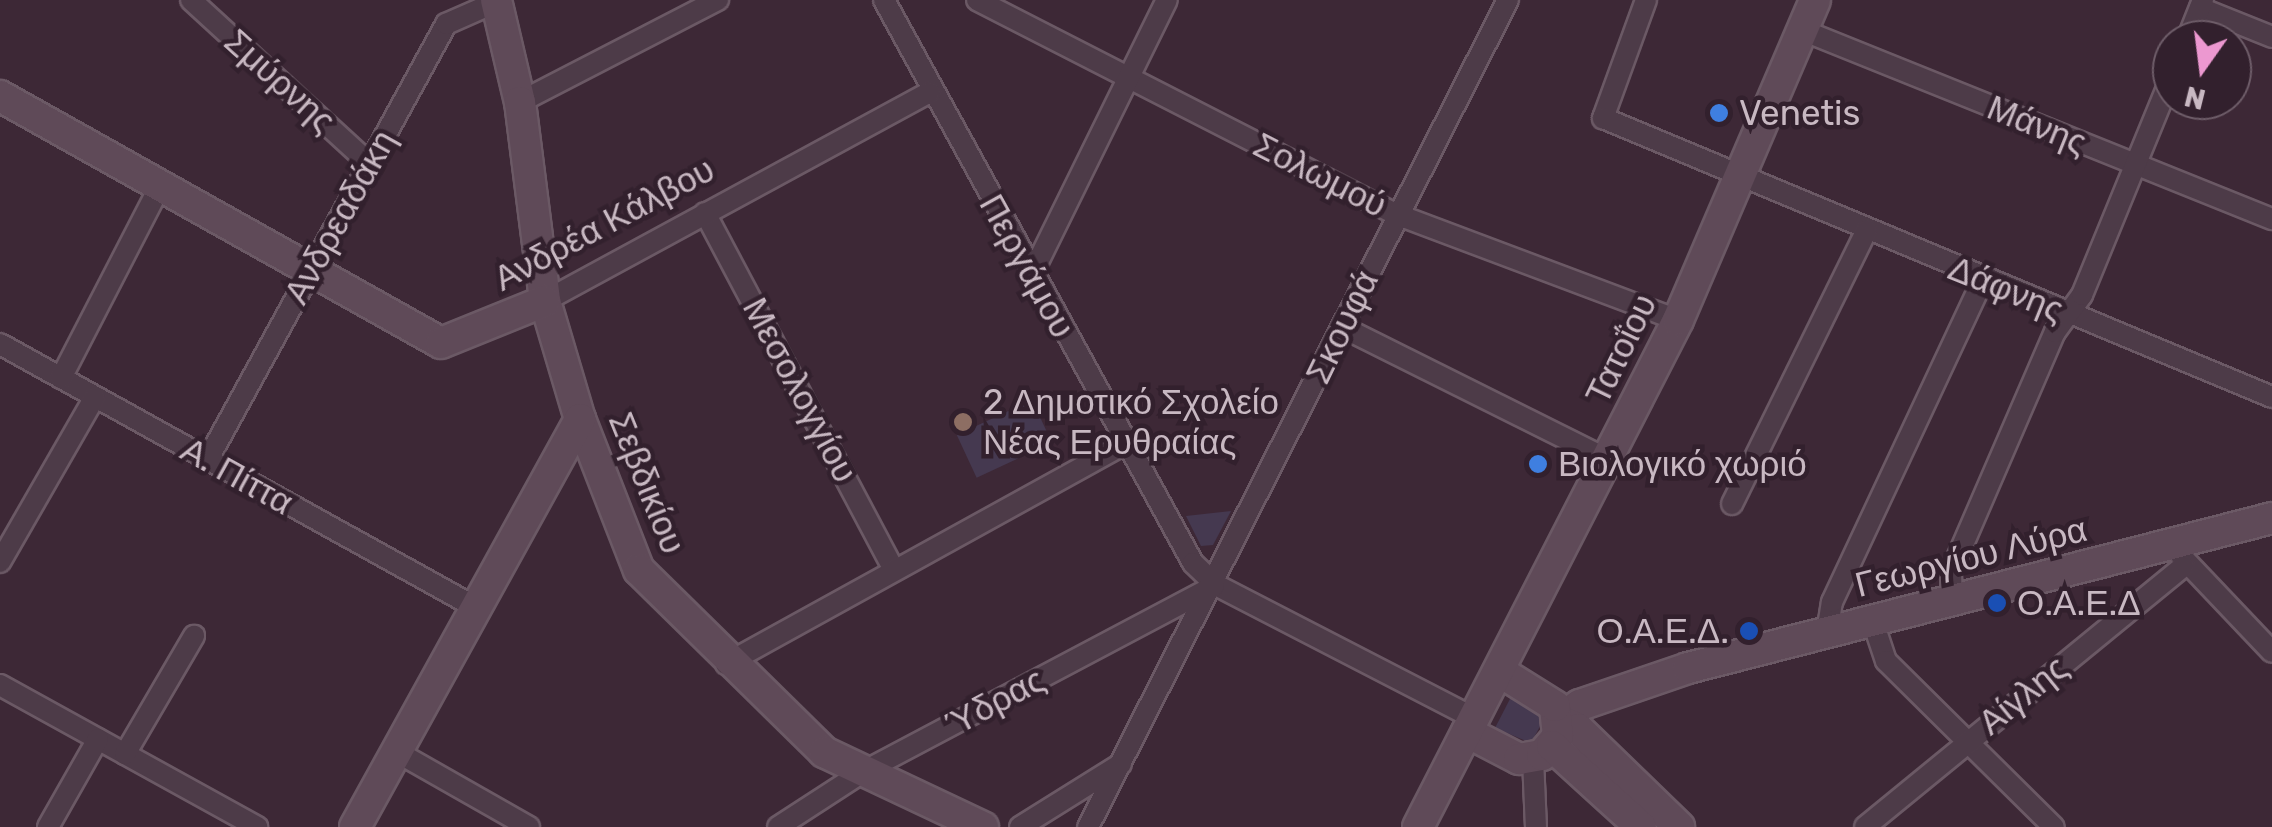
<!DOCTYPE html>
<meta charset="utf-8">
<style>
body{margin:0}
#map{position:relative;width:2272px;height:827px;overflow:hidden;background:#3d2836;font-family:Rubik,sans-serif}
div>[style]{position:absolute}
.green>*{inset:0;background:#453950;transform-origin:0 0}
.roads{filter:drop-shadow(2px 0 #6b5965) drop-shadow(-2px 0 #6b5965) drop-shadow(0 2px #6b5965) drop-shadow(0 -2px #6b5965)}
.street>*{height:20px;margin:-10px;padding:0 10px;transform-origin:10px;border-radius:10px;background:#4d3b48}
.secondary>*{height:30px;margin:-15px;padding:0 15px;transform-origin:15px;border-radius:15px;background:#5f4a58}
.dots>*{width:28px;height:28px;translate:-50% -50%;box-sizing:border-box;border:5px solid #32202d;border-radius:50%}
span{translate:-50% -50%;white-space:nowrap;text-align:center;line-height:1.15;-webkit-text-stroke:9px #32202d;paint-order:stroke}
.street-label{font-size:35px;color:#c8b8c2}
.poi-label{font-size:35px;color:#c8b8c2}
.left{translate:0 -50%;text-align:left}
.right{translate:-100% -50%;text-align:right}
.north{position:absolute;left:2152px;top:20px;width:100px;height:100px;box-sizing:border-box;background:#32202d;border:2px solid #6e5d69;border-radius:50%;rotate:194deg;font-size:28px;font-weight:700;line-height:40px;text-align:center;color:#c8b8c2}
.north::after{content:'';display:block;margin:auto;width:35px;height:45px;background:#ec98d0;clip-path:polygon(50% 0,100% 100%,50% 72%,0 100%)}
</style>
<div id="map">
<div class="green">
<i style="left:1032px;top:400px;width:47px;height:83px;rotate:65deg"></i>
<i style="clip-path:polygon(1231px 511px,1213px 545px,1201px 546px,1186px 516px)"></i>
<i style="clip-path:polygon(1512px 695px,1544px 719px,1531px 743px,1495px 728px)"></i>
</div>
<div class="roads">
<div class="street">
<i style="left:191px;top:0;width:241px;rotate:42.5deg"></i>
<i style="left:884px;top:0;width:642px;rotate:61.24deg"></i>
<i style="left:1193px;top:563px;width:32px;rotate:44deg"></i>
<i style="left:1216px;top:585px;width:290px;rotate:27.3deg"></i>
<i style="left:977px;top:0;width:473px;rotate:27.1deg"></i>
<i style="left:1398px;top:215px;width:299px;rotate:20.6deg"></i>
<i style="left:1646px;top:0;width:126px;rotate:110deg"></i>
<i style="left:1603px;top:118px;width:725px;rotate:22.64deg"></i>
<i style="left:2200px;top:8px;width:78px;rotate:21.9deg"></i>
<i style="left:1802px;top:30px;width:507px;rotate:21.91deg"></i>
<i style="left:2187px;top:40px;width:43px;rotate:-68.2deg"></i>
<i style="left:520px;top:102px;width:223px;rotate:-27.3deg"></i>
<i style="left:705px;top:213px;width:402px;rotate:62.1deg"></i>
<i style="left:1032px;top:274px;width:305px;rotate:-63.8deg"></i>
<i style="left:545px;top:301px;width:438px;rotate:-28.5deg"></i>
<i style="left:1342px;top:327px;width:298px;rotate:26.5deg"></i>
<i style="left:0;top:344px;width:543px;rotate:28.97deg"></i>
<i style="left:61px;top:378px;width:218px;rotate:-62.7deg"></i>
<i style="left:208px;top:459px;width:496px;rotate:-61.3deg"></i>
<i style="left:446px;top:24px;width:55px;rotate:-23.7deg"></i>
<i style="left:1732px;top:504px;width:305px;rotate:-63.8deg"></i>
<i style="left:2181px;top:556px;width:132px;rotate:46.5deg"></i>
<i style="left:0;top:562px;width:190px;rotate:-60.1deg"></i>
<i style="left:1952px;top:602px;width:30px;rotate:-92deg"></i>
<i style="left:1951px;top:572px;width:262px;rotate:-66.6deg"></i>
<i style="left:2055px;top:332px;width:46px;rotate:-53.9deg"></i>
<i style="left:2082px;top:295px;width:237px;rotate:-67.7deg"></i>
<i style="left:1873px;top:622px;width:41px;rotate:71.6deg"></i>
<i style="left:1886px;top:661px;width:236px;rotate:44.7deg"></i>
<i style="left:1827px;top:633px;width:31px;rotate:-81deg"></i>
<i style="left:1832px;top:602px;width:356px;rotate:-64.9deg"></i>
<i style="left:726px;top:664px;width:456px;rotate:-28.9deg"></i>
<i style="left:0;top:685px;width:294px;rotate:28.9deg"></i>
<i style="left:397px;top:752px;width:152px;rotate:29.6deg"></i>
<i style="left:125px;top:754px;width:137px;rotate:-59.7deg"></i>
<i style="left:1533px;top:759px;width:68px;rotate:87.5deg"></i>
<i style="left:48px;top:827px;width:101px;rotate:-60.4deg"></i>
<i style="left:778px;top:827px;width:99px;rotate:-33deg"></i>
<i style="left:861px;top:773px;width:399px;rotate:-27.9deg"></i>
<i style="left:1020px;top:827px;width:119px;rotate:-32deg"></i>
<i style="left:1088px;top:827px;width:928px;rotate:-63.08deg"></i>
<i style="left:1865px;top:827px;width:412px;rotate:-39.3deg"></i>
</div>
<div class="secondary">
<i style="left:496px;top:0;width:105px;rotate:76.8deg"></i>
<i style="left:520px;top:102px;width:201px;rotate:82.8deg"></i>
<i style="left:545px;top:301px;width:123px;rotate:73.5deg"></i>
<i style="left:580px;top:419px;width:162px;rotate:68.7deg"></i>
<i style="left:639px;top:570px;width:260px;rotate:44.5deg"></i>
<i style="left:824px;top:752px;width:176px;rotate:25.3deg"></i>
<i style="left:0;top:96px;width:505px;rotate:29.25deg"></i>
<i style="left:441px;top:343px;width:112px;rotate:-22deg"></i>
<i style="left:1559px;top:720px;width:26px;rotate:-36deg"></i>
<i style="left:1580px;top:705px;width:114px;rotate:-18.9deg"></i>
<i style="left:1688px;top:668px;width:603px;rotate:-14.4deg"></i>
<i style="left:1559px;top:720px;width:21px;rotate:25deg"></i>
<i style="left:1578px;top:729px;width:141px;rotate:44.1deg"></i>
<i style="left:1467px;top:732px;width:59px;rotate:27.4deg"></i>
<i style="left:1519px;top:759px;width:23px;rotate:-10deg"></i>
<i style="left:1542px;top:755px;width:25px;rotate:-50deg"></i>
<i style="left:1558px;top:736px;width:30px;rotate:-96deg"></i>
<i style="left:1555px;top:706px;width:66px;rotate:-148deg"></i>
<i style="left:1552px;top:746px;width:120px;rotate:42.3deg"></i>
<i style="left:355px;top:827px;width:466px;rotate:-61.1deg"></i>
<i style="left:1418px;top:827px;width:570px;rotate:-62.85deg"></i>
<i style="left:1678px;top:320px;width:348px;rotate:-66.8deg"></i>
</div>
</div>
<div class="dots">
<i style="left:1719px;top:113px;background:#3f7fe0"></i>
<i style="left:963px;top:422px;background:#8d6e63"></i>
<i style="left:1538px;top:464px;background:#3f7fe0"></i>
<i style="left:1997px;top:603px;background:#1a4fb4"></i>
<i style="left:1749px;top:631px;background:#1a4fb4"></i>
</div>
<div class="street-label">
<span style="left:280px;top:81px;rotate:42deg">Σμύρνης</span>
<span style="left:2037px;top:125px;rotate:22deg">Μάνης</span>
<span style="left:1320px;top:175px;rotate:27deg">Σολωμού</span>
<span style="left:340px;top:217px;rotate:-61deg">Ανδρεαδάκη</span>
<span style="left:604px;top:224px;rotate:-28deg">Ανδρέα Κάλβου</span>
<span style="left:1027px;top:266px;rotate:61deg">Περγάμου</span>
<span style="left:2006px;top:289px;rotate:22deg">Δάφνης</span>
<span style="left:1342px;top:327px;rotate:-64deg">Σκουφά</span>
<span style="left:1621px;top:349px;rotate:-64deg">Τατοΐου</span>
<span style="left:800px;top:390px;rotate:62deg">Μεσολογγίου</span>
<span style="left:237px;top:476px;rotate:29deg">Α. Πίττα</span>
<span style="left:647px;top:483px;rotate:68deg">Σεβδικίου</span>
<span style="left:1971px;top:557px;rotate:-14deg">Γεωργίου Λύρα</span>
<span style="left:2023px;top:695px;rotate:-39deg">Αίγλης</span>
<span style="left:995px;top:702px;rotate:-28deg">Ύδρας</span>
</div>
<div class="poi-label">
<span class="left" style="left:1739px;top:113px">Venetis</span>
<span class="left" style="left:983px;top:422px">2 Δημοτικό Σχολείο<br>Νέας Ερυθραίας</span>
<span class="left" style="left:1558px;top:464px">Βιολογικό χωριό</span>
<span class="left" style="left:2017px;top:603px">Ο.Α.Ε.Δ</span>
<span class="right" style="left:1729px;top:631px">Ο.Α.Ε.Δ.</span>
</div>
<div class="north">N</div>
</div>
